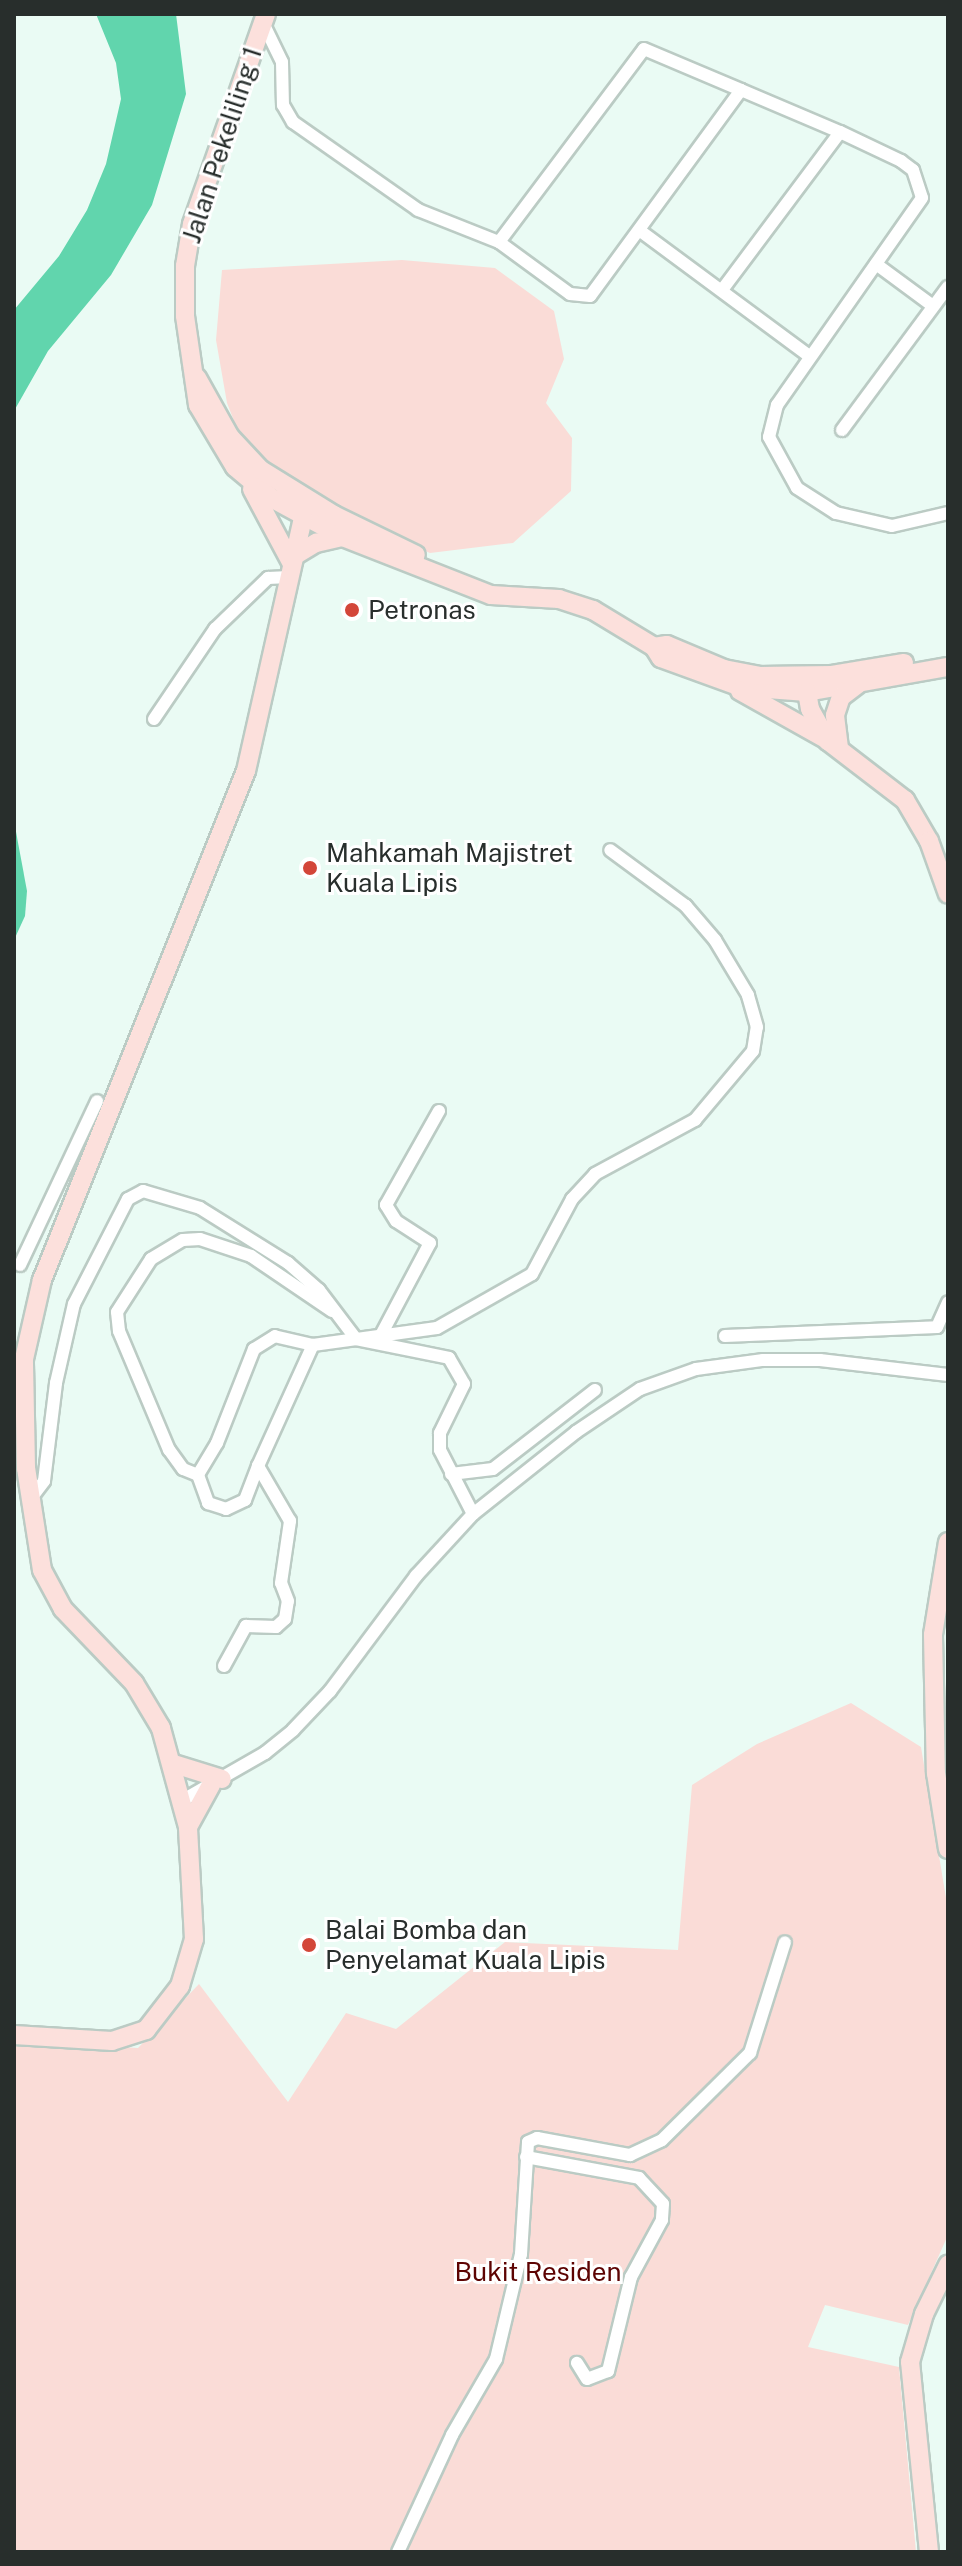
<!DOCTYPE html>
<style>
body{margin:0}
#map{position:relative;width:962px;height:2566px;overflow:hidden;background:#eafbf4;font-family:"Public Sans",sans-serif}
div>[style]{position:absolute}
.green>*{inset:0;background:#fadcd7}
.water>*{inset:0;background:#61d5ad}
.roads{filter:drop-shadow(2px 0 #bbcbc4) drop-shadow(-2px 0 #bbcbc4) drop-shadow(0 2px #bbcbc4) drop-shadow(0 -2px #bbcbc4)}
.street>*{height:12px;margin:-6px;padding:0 6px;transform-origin:6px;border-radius:6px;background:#fff}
.secondary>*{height:18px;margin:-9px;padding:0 9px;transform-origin:9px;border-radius:9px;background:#fce0dc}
.dots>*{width:22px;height:22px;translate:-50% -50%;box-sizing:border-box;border:4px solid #fff;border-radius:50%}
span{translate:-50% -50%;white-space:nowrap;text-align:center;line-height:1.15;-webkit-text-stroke:6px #fff;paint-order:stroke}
.street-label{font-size:26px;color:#282e2c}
.poi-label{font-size:26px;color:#282e2c}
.left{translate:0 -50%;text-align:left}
.park-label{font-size:26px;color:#5d0302}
.frame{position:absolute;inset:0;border:16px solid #282e2c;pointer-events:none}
</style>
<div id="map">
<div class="green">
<i style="clip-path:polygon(402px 260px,495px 268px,554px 311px,564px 359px,546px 403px,572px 438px,571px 491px,513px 543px,430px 553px,347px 518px,245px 449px,227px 403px,216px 340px,222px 270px)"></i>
<i style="clip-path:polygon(851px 1703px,921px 1747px,948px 1910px,948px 2235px,908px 2325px,825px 2305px,808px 2347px,899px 2367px,916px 2552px,14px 2552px,14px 2041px,138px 2048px,199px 1984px,288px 2102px,346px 2013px,396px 2029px,505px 1942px,678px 1950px,692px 1785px,757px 1744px)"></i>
</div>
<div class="water">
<i style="clip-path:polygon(96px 14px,176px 14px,186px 94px,152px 205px,111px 275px,48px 351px,14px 411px,14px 310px,59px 256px,87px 210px,106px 164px,121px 99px,116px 63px)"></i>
<i style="clip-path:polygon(14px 821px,27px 891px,25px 916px,14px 940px)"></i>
</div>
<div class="roads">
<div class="street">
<i style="left:263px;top:23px;width:43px;rotate:64deg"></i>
<i style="left:282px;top:62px;width:43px;rotate:88.7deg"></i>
<i style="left:283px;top:105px;width:20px;rotate:60deg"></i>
<i style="left:293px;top:122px;width:153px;rotate:35.1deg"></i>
<i style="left:418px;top:210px;width:87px;rotate:21.6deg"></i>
<i style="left:741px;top:90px;width:255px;rotate:126.2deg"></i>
<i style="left:590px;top:296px;width:20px;rotate:-174deg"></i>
<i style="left:570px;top:294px;width:88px;rotate:-143.8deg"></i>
<i style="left:499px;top:242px;width:241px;rotate:-53.1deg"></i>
<i style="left:644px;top:49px;width:105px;rotate:22.9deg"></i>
<i style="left:741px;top:90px;width:108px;rotate:23deg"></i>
<i style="left:840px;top:132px;width:68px;rotate:25.4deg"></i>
<i style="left:901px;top:161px;width:15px;rotate:37deg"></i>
<i style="left:913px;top:170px;width:29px;rotate:72deg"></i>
<i style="left:922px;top:198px;width:253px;rotate:125deg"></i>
<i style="left:777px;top:405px;width:33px;rotate:104deg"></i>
<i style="left:769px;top:437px;width:58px;rotate:61.2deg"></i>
<i style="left:797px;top:488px;width:46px;rotate:32.7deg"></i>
<i style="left:836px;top:513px;width:57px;rotate:13.1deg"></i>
<i style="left:892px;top:526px;width:57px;rotate:-13.1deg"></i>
<i style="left:639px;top:230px;width:212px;rotate:36.5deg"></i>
<i style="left:876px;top:264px;width:71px;rotate:36.4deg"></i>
<i style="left:722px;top:290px;width:197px;rotate:-53.2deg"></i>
<i style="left:842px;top:430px;width:178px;rotate:-53.5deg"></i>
<i style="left:154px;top:719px;width:109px;rotate:-55.9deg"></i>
<i style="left:215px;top:629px;width:74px;rotate:-43.9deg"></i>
<i style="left:268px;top:578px;width:21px;rotate:-3deg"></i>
<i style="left:20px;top:1265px;width:181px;rotate:-64.8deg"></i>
<i style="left:381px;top:1335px;width:104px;rotate:-62deg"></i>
<i style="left:430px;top:1243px;width:40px;rotate:-147.1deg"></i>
<i style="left:396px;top:1221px;width:19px;rotate:-122deg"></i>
<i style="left:386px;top:1205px;width:108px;rotate:-60.6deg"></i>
<i style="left:725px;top:1336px;width:212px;rotate:-2.4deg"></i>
<i style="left:937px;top:1327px;width:27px;rotate:-66deg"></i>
<i style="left:313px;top:1345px;width:39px;rotate:-167deg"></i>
<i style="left:275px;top:1336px;width:25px;rotate:148deg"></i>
<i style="left:254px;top:1349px;width:101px;rotate:111.5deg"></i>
<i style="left:217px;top:1443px;width:37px;rotate:121deg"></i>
<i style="left:198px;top:1475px;width:16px;rotate:-158deg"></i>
<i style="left:183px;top:1469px;width:24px;rotate:-126deg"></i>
<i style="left:169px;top:1450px;width:129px;rotate:-112.8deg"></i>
<i style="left:119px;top:1331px;width:19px;rotate:-96deg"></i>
<i style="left:117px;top:1312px;width:63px;rotate:-57.3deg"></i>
<i style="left:151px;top:1259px;width:37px;rotate:-31deg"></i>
<i style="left:183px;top:1240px;width:17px;rotate:-3deg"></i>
<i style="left:200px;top:1239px;width:54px;rotate:18.4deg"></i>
<i style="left:251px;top:1256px;width:98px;rotate:34.2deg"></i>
<i style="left:451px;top:1474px;width:42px;rotate:-6.8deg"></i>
<i style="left:493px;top:1469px;width:129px;rotate:-37.8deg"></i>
<i style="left:198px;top:1475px;width:30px;rotate:70deg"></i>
<i style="left:208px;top:1503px;width:19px;rotate:18deg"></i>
<i style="left:226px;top:1509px;width:21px;rotate:-25deg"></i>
<i style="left:245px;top:1500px;width:36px;rotate:-69deg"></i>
<i style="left:29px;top:1501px;width:25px;rotate:-53deg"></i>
<i style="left:44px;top:1481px;width:99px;rotate:-83deg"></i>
<i style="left:56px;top:1383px;width:81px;rotate:-77.2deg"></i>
<i style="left:74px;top:1304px;width:118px;rotate:-62.8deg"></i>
<i style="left:128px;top:1199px;width:17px;rotate:-28deg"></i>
<i style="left:143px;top:1191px;width:59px;rotate:16.6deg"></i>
<i style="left:200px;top:1208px;width:104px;rotate:32deg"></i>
<i style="left:288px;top:1263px;width:41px;rotate:41.1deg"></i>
<i style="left:319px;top:1290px;width:61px;rotate:52.9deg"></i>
<i style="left:356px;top:1339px;width:95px;rotate:11.5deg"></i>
<i style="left:449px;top:1358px;width:30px;rotate:60deg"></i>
<i style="left:464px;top:1384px;width:55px;rotate:116.1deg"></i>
<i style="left:440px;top:1433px;width:17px;rotate:90deg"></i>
<i style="left:440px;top:1450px;width:72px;rotate:62.7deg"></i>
<i style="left:224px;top:1666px;width:46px;rotate:-61.2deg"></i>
<i style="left:246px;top:1626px;width:30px;rotate:2deg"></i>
<i style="left:276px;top:1627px;width:12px;rotate:-42deg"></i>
<i style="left:285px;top:1619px;width:18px;rotate:-81deg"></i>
<i style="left:288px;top:1601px;width:19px;rotate:-111deg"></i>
<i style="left:281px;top:1583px;width:63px;rotate:-81.7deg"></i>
<i style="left:290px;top:1521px;width:64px;rotate:-120.2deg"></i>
<i style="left:258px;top:1466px;width:133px;rotate:-65.6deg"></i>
<i style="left:313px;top:1345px;width:125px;rotate:-7.8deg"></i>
<i style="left:437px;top:1328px;width:109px;rotate:-29.6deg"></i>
<i style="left:532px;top:1274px;width:85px;rotate:-61.9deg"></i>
<i style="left:572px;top:1199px;width:34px;rotate:-47deg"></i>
<i style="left:595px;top:1174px;width:114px;rotate:-28.4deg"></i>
<i style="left:695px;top:1120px;width:90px;rotate:-50deg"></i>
<i style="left:753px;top:1051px;width:24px;rotate:-81deg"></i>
<i style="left:757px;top:1027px;width:33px;rotate:-106deg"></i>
<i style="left:748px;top:995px;width:64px;rotate:-121deg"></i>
<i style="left:715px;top:940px;width:45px;rotate:-130.5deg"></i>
<i style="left:686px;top:906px;width:94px;rotate:-143.6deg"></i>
<i style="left:183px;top:1800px;width:95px;rotate:-29.8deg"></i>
<i style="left:265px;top:1753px;width:36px;rotate:-39deg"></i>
<i style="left:293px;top:1730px;width:54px;rotate:-46.5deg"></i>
<i style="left:330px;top:1691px;width:144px;rotate:-53.2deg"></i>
<i style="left:416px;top:1576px;width:84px;rotate:-47.4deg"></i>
<i style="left:473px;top:1514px;width:132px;rotate:-38.5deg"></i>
<i style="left:576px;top:1432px;width:77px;rotate:-33.9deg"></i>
<i style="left:640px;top:1389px;width:59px;rotate:-19.7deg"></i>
<i style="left:696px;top:1369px;width:68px;rotate:-7.7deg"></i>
<i style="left:763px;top:1360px;width:57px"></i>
<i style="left:820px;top:1360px;width:129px;rotate:6.7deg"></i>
<i style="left:526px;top:2157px;width:115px;rotate:10.5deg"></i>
<i style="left:639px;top:2178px;width:35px;rotate:47deg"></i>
<i style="left:663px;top:2204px;width:16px;rotate:94deg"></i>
<i style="left:662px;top:2220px;width:65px;rotate:118.5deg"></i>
<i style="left:631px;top:2277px;width:97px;rotate:103.7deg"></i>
<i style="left:608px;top:2371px;width:22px;rotate:159deg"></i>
<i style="left:587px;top:2379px;width:19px;rotate:-122deg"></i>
<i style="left:398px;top:2552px;width:129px;rotate:-65.2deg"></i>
<i style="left:452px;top:2435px;width:88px;rotate:-59.9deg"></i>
<i style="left:496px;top:2359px;width:108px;rotate:-76.6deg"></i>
<i style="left:521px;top:2254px;width:112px;rotate:-86.4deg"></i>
<i style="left:528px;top:2142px;width:10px;rotate:-24deg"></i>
<i style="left:537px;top:2138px;width:95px;rotate:10.4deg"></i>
<i style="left:630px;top:2155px;width:35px;rotate:-25deg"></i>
<i style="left:662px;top:2140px;width:124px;rotate:-44.7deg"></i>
<i style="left:750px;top:2053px;width:116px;rotate:-72.5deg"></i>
</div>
<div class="secondary">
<i style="left:266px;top:14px;width:223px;rotate:109.4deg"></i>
<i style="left:192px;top:224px;width:43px;rotate:99.5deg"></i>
<i style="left:185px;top:266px;width:50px;rotate:90deg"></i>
<i style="left:185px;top:316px;width:90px;rotate:81.7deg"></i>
<i style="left:198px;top:405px;width:72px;rotate:59.2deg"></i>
<i style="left:235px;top:467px;width:50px;rotate:40.1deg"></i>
<i style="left:273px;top:499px;width:80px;rotate:28.5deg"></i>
<i style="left:343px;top:537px;width:159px;rotate:21.4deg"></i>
<i style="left:491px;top:595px;width:68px;rotate:3.4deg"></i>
<i style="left:559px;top:599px;width:36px;rotate:18deg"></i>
<i style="left:593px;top:610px;width:71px;rotate:31.2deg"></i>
<i style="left:654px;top:647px;width:13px;rotate:58deg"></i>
<i style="left:661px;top:658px;width:85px;rotate:19.9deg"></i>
<i style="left:741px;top:687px;width:66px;rotate:4.3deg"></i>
<i style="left:807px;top:692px;width:143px;rotate:-10.1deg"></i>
<i style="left:197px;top:378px;width:68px;rotate:60.8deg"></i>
<i style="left:230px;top:437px;width:45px;rotate:46.8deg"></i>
<i style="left:261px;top:470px;width:86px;rotate:31.7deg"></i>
<i style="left:334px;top:515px;width:91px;rotate:26deg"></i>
<i style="left:252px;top:489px;width:85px;rotate:61.9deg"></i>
<i style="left:294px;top:556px;width:26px;rotate:-31deg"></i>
<i style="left:316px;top:543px;width:28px;rotate:-13deg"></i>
<i style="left:654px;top:647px;width:13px;rotate:-9deg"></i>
<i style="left:667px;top:645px;width:62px;rotate:22.8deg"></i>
<i style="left:724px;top:669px;width:36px;rotate:11deg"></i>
<i style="left:759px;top:676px;width:73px;rotate:-0.8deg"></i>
<i style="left:832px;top:675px;width:73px;rotate:-9.5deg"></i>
<i style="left:740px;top:691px;width:98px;rotate:29.2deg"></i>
<i style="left:807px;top:692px;width:17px;rotate:80deg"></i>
<i style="left:810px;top:709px;width:37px;rotate:61deg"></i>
<i style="left:828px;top:741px;width:97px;rotate:37.5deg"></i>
<i style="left:905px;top:800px;width:48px;rotate:59.7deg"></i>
<i style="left:929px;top:841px;width:56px;rotate:70.3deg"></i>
<i style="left:839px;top:748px;width:33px;rotate:-97deg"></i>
<i style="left:835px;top:715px;width:19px;rotate:-72deg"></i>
<i style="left:841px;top:697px;width:21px;rotate:-37deg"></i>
<i style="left:948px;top:1542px;width:94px;rotate:99.2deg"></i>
<i style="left:933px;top:1635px;width:138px;rotate:88.8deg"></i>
<i style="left:936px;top:1773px;width:77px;rotate:81deg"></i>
<i style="left:174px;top:1764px;width:50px;rotate:17.4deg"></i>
<i style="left:188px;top:1827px;width:48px;rotate:-61.3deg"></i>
<i style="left:14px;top:2035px;width:98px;rotate:3.5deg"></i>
<i style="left:112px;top:2041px;width:36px;rotate:-18deg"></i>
<i style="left:146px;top:2030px;width:56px;rotate:-52.3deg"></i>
<i style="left:180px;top:1986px;width:49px;rotate:-73.4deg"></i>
<i style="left:194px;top:1939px;width:112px;rotate:-93.1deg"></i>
<i style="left:188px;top:1827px;width:103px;rotate:-105.3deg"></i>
<i style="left:161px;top:1728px;width:52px;rotate:-121deg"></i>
<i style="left:134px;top:1683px;width:103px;rotate:-133.8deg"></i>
<i style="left:63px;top:1609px;width:44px;rotate:-118.3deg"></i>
<i style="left:42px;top:1570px;width:103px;rotate:-98.9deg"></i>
<i style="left:26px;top:1468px;width:109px;rotate:-91.1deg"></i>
<i style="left:24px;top:1359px;width:81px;rotate:-77.2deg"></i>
<i style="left:42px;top:1280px;width:548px;rotate:-68.16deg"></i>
<i style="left:246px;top:771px;width:259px;rotate:-77.3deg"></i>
<i style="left:303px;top:518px;width:36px;rotate:-120deg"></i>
<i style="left:929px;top:2552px;width:191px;rotate:-95.7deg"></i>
<i style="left:910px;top:2362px;width:50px;rotate:-73.7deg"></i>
<i style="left:924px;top:2314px;width:55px;rotate:-63.9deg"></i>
</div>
</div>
<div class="dots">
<i style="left:352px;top:610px;background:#d34639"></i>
<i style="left:310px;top:868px;background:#d34639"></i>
<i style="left:309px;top:1945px;background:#d34639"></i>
</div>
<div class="street-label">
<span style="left:222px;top:145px;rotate:-72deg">Jalan Pekeliling 1</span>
</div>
<div class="poi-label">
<span class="left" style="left:368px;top:610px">Petronas</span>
<span class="left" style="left:326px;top:868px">Mahkamah Majistret<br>Kuala Lipis</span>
<span class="left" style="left:325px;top:1945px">Balai Bomba dan<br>Penyelamat Kuala Lipis</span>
</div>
<div class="park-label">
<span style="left:538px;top:2272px">Bukit Residen</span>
</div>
<div class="frame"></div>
</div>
